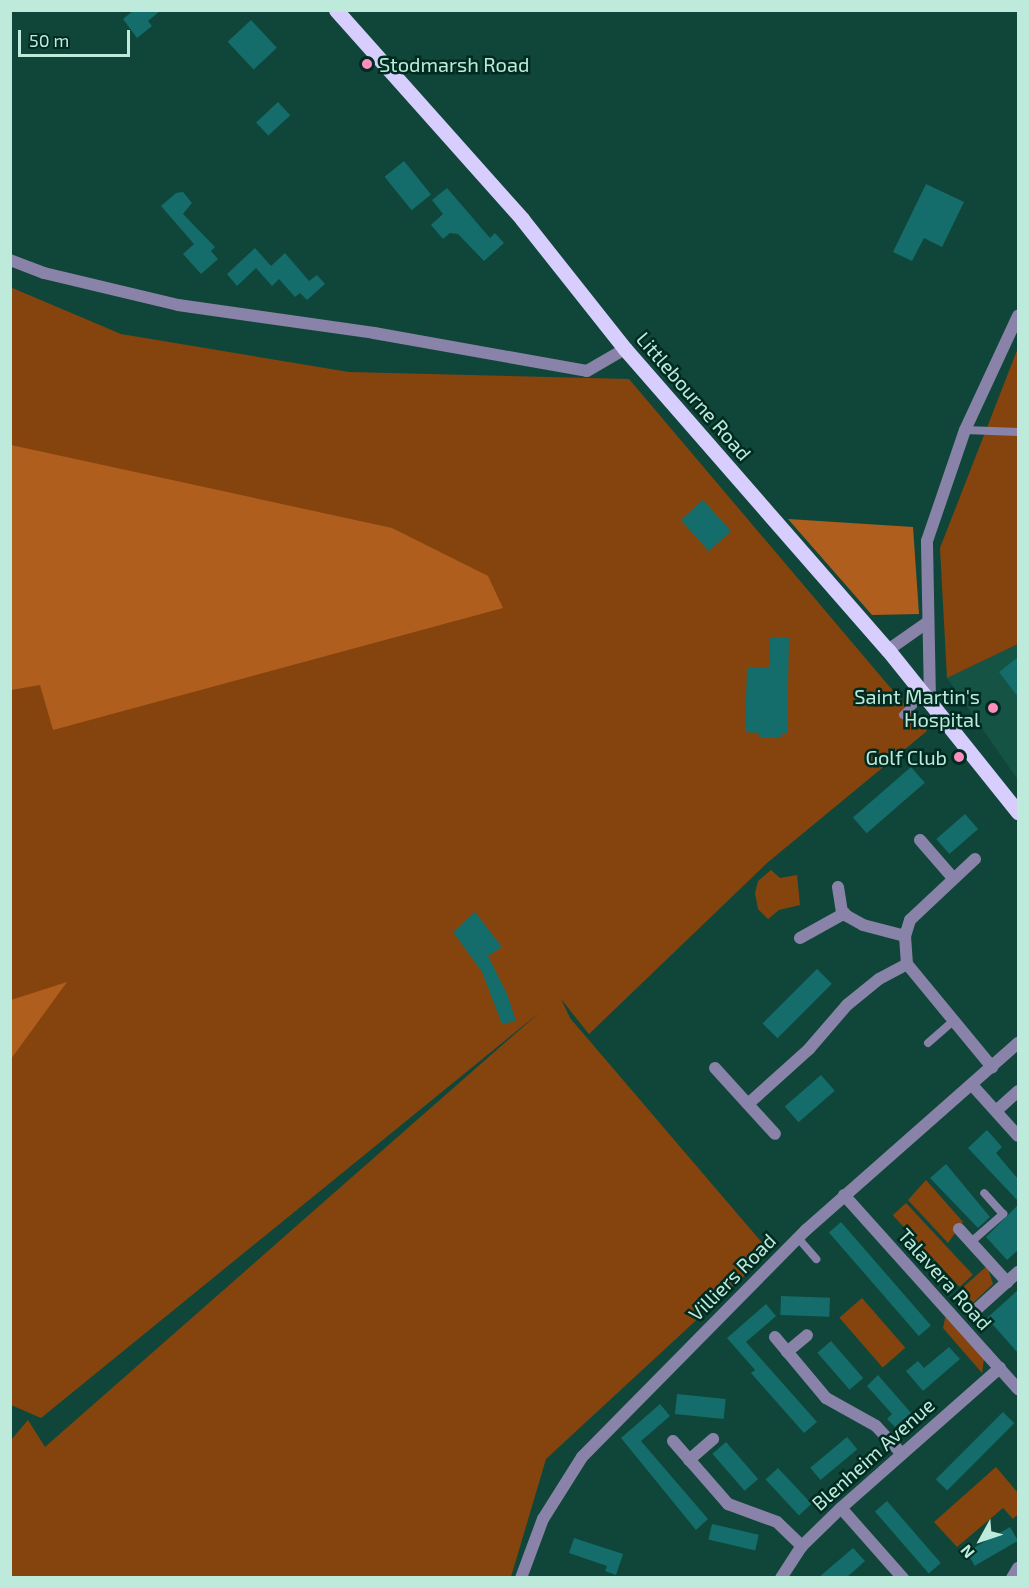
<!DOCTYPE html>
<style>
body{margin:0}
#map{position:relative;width:1029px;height:1588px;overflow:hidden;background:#104639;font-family:"Exo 2",sans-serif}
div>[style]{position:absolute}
.built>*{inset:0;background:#155344}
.green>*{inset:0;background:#85440d;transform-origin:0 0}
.forest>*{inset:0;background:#b05e1e}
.building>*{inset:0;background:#146c6b;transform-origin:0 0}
.service>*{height:8px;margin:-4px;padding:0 4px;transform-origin:4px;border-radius:4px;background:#8a83a9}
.minor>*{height:12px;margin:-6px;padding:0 6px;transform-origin:6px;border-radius:6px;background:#8a83a9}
.tertiary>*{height:12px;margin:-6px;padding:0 6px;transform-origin:6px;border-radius:6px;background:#8a83a9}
.primary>*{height:15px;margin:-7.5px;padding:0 7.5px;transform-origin:7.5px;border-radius:7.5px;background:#d7cefd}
.dots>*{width:16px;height:16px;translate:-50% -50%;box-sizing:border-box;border:3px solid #002b21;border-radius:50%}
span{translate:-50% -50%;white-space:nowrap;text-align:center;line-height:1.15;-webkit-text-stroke:5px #002b21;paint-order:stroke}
.poi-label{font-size:20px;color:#beeadc}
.left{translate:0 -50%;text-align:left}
.right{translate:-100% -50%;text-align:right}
.street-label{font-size:20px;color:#beeadc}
.frame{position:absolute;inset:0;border:12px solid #beeadc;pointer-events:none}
.north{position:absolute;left:951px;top:1510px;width:60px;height:60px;-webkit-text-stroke:4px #002b21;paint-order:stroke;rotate:230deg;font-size:16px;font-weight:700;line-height:24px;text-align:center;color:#beeadc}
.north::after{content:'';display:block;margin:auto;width:21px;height:27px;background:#beeadc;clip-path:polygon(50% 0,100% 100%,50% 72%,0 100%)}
.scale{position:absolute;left:18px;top:30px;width:112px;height:27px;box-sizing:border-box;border:3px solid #beeadc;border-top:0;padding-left:8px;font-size:18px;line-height:21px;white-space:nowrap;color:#beeadc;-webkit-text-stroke:4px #002b21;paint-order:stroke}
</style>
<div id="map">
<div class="built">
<i style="clip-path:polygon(1018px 644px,1018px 780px,947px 678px)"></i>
</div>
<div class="green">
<i style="clip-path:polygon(10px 287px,121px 334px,349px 372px,629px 379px,927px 731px,767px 863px,589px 1034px,561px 999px,570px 1018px,770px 1252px,546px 1459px,511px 1577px,11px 1577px,11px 1440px,28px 1420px,45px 1447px,540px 1012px,41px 1418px,11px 1405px)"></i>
<i style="clip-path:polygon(1018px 348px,1018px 644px,947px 678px,940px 548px)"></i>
<i style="clip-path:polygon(771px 870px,780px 878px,797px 875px,800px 905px,779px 910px,768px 919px,758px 909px,755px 893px,758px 881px)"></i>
<i style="clip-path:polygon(926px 1180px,963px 1222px,948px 1243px,908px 1200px)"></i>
<i style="left:906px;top:1203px;width:98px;height:18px;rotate:47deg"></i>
<i style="clip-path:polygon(987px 1266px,993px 1284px,973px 1303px,961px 1289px)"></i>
<i style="left:862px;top:1298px;width:66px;height:30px;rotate:49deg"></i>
<i style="clip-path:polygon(946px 1314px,984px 1359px,982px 1373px,943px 1328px)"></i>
<i style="clip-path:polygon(996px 1467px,1018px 1493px,1018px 1514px,1013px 1519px,1003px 1508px,957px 1547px,934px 1522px)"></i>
</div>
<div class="forest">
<i style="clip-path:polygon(11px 445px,392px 528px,488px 576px,503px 608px,53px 730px,40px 685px,11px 690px)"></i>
<i style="clip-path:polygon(788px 519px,913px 527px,919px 614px,872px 615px)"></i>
<i style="clip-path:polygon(67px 982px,11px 1059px,11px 1000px)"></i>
</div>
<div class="building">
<i style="clip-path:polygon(134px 10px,161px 10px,148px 21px,152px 26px,137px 38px,123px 19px)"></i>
<i style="left:251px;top:20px;width:38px;height:32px;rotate:47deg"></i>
<i style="left:278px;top:102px;width:18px;height:30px;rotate:47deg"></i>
<i style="left:404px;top:161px;width:43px;height:25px;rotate:51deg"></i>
<i style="clip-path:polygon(926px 184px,964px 202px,942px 247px,924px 238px,912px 261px,893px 252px)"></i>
<i style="clip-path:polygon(447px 188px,490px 238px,495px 233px,504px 243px,484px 261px,458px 234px,450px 233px,443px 239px,431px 225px,443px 214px,432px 200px)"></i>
<i style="clip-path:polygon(183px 192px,192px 203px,183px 214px,215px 247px,211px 251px,218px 259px,201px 274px,183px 254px,194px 244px,161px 206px,176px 193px)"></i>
<i style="clip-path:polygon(255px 248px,271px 266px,285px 253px,309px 281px,317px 275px,325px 284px,307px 300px,300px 293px,295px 297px,279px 279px,272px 286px,256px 268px,237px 286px,227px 274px)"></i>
<i style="left:703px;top:500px;width:42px;height:30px;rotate:48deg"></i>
<i style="clip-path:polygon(770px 638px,789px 638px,787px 733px,781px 733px,781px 738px,759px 738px,759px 733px,745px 732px,747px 668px,770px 668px)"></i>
<i style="clip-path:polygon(1018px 657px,1018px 697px,999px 672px)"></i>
<i style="left:911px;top:767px;width:21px;height:77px;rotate:49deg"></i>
<i style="left:965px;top:814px;width:20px;height:38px;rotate:49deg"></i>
<i style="clip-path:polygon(475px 912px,502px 947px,488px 956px,507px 994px,516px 1021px,502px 1024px,482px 972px,453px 932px)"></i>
<i style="left:817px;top:969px;width:21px;height:77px;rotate:45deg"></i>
<i style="left:821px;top:1075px;width:21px;height:48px;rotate:49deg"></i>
<i style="clip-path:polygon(987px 1130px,1002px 1147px,996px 1153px,1018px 1179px,1018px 1201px,968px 1148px)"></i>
<i style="clip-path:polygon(946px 1164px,990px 1217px,978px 1228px,930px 1178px)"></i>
<i style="clip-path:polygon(1018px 1205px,1018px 1250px,1007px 1260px,986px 1237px)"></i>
<i style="left:841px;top:1222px;width:137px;height:16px;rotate:49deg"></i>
<i style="clip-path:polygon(1018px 1290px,1018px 1353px,987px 1318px)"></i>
<i style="left:781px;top:1296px;width:49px;height:19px;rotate:2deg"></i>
<i style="clip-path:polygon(766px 1304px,776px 1316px,746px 1342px,817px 1422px,804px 1433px,751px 1373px,755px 1370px,727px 1338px)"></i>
<i style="left:831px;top:1341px;width:49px;height:18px;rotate:49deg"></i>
<i style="clip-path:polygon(949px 1347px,960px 1359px,923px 1391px,906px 1371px,918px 1361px,924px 1368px)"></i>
<i style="clip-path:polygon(878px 1375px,911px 1413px,895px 1427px,887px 1419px,892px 1414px,867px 1386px)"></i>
<i style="left:677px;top:1394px;width:49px;height:20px;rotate:6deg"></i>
<i style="clip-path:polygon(660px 1404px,670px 1416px,641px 1441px,708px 1519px,696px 1530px,621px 1438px)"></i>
<i style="left:1003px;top:1412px;width:16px;height:95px;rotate:45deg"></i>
<i style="left:847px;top:1437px;width:16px;height:48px;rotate:50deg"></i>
<i style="left:726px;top:1442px;width:49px;height:18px;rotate:49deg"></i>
<i style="left:778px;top:1468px;width:49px;height:17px;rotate:47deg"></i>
<i style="left:887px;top:1501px;width:82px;height:16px;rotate:49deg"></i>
<i style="left:712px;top:1524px;width:48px;height:16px;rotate:13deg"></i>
<i style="left:1010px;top:1527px;width:16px;height:50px;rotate:60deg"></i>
<i style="clip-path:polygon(574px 1538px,623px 1554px,616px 1575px,605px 1571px,607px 1566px,569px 1553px)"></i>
<i style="clip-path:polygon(853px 1548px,865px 1561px,846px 1578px,818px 1578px)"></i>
</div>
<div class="service">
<i style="left:965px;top:430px;width:53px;rotate:2.2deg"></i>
<i style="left:903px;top:715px;width:30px;rotate:-44deg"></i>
<i style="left:928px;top:1043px;width:33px;rotate:-41deg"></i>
<i style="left:798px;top:1238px;width:28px;rotate:49deg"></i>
<i style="left:971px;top:1242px;width:43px;rotate:-41.2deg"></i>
<i style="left:1003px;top:1214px;width:28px;rotate:-132deg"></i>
</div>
<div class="minor">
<i style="left:920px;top:840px;width:50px;rotate:49deg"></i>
<i style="left:975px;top:859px;width:89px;rotate:136.8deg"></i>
<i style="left:910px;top:920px;width:17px;rotate:107deg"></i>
<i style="left:905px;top:936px;width:28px;rotate:86deg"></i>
<i style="left:907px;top:964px;width:134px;rotate:50.5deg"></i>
<i style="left:838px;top:887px;width:24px;rotate:81deg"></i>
<i style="left:842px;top:911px;width:7px;rotate:45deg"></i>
<i style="left:847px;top:916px;width:18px;rotate:29deg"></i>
<i style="left:863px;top:925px;width:43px;rotate:14.7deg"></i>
<i style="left:800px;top:938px;width:51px;rotate:-29.1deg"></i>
<i style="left:715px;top:1068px;width:89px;rotate:47.7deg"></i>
<i style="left:973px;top:1086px;width:67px;rotate:48deg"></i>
<i style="left:748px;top:1104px;width:82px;rotate:-42deg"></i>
<i style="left:809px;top:1049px;width:58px;rotate:-49.2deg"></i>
<i style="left:847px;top:1005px;width:41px;rotate:-39.1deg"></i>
<i style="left:879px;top:979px;width:32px;rotate:-28deg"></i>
<i style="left:996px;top:1111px;width:30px;rotate:-42deg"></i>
<i style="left:844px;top:1195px;width:261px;rotate:48.1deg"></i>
<i style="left:959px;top:1229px;width:72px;rotate:47.8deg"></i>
<i style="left:978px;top:1308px;width:54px;rotate:-42deg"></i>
<i style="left:775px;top:1337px;width:80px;rotate:50.1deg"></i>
<i style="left:826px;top:1398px;width:57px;rotate:29.2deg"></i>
<i style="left:876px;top:1426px;width:38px;rotate:47deg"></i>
<i style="left:787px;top:1352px;width:26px;rotate:-40deg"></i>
<i style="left:673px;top:1441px;width:84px;rotate:48.9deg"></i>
<i style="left:728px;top:1504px;width:52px;rotate:20.2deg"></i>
<i style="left:777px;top:1522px;width:35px;rotate:44deg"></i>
<i style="left:689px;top:1460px;width:32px;rotate:-41deg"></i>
<i style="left:841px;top:1508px;width:94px;rotate:48.5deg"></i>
<i style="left:521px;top:1578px;width:63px;rotate:-69.6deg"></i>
<i style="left:543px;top:1519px;width:73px;rotate:-57.8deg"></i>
<i style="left:582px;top:1457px;width:319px;rotate:-45.4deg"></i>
<i style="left:806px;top:1230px;width:283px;rotate:-41.4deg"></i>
<i style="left:781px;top:1578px;width:38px;rotate:-57deg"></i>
<i style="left:802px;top:1546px;width:54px;rotate:-44.3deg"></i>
<i style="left:841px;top:1508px;width:212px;rotate:-41.4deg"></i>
<i style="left:1012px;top:1578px;width:12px;rotate:-59deg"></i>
</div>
<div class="tertiary">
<i style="left:10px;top:260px;width:36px;rotate:21deg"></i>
<i style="left:44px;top:273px;width:138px;rotate:13.4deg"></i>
<i style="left:178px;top:305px;width:198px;rotate:8.1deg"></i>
<i style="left:374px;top:333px;width:216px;rotate:10.1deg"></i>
<i style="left:587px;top:371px;width:44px;rotate:-30.1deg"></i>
<i style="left:888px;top:650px;width:49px;rotate:-35deg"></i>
<i style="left:930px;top:700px;width:159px;rotate:-91.1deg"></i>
<i style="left:927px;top:541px;width:117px;rotate:-71.1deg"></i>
<i style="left:965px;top:430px;width:126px;rotate:-65.1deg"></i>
</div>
<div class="primary">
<i style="left:336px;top:10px;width:280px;rotate:48.3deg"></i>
<i style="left:522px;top:219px;width:166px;rotate:51.6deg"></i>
<i style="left:625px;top:349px;width:400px;rotate:48.9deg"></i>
<i style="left:888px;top:650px;width:208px;rotate:51.3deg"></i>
</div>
<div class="dots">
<i style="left:367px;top:64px;background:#fd8ebe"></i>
<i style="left:993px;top:708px;background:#fd8ebe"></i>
<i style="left:959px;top:757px;background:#fd8ebe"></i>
</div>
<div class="poi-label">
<span class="left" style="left:379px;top:64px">Stodmarsh Road</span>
<span class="right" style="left:980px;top:708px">Saint Martin's<br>Hospital</span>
<span class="right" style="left:947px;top:757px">Golf Club</span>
</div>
<div class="street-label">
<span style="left:694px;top:396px;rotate:49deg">Littlebourne Road</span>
<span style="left:732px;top:1277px;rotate:-45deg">Villiers Road</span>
<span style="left:945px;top:1279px;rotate:48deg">Talavera Road</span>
<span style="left:873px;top:1454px;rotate:-42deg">Blenheim Avenue</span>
</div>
<div class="frame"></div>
<div class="north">N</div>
<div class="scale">50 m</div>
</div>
